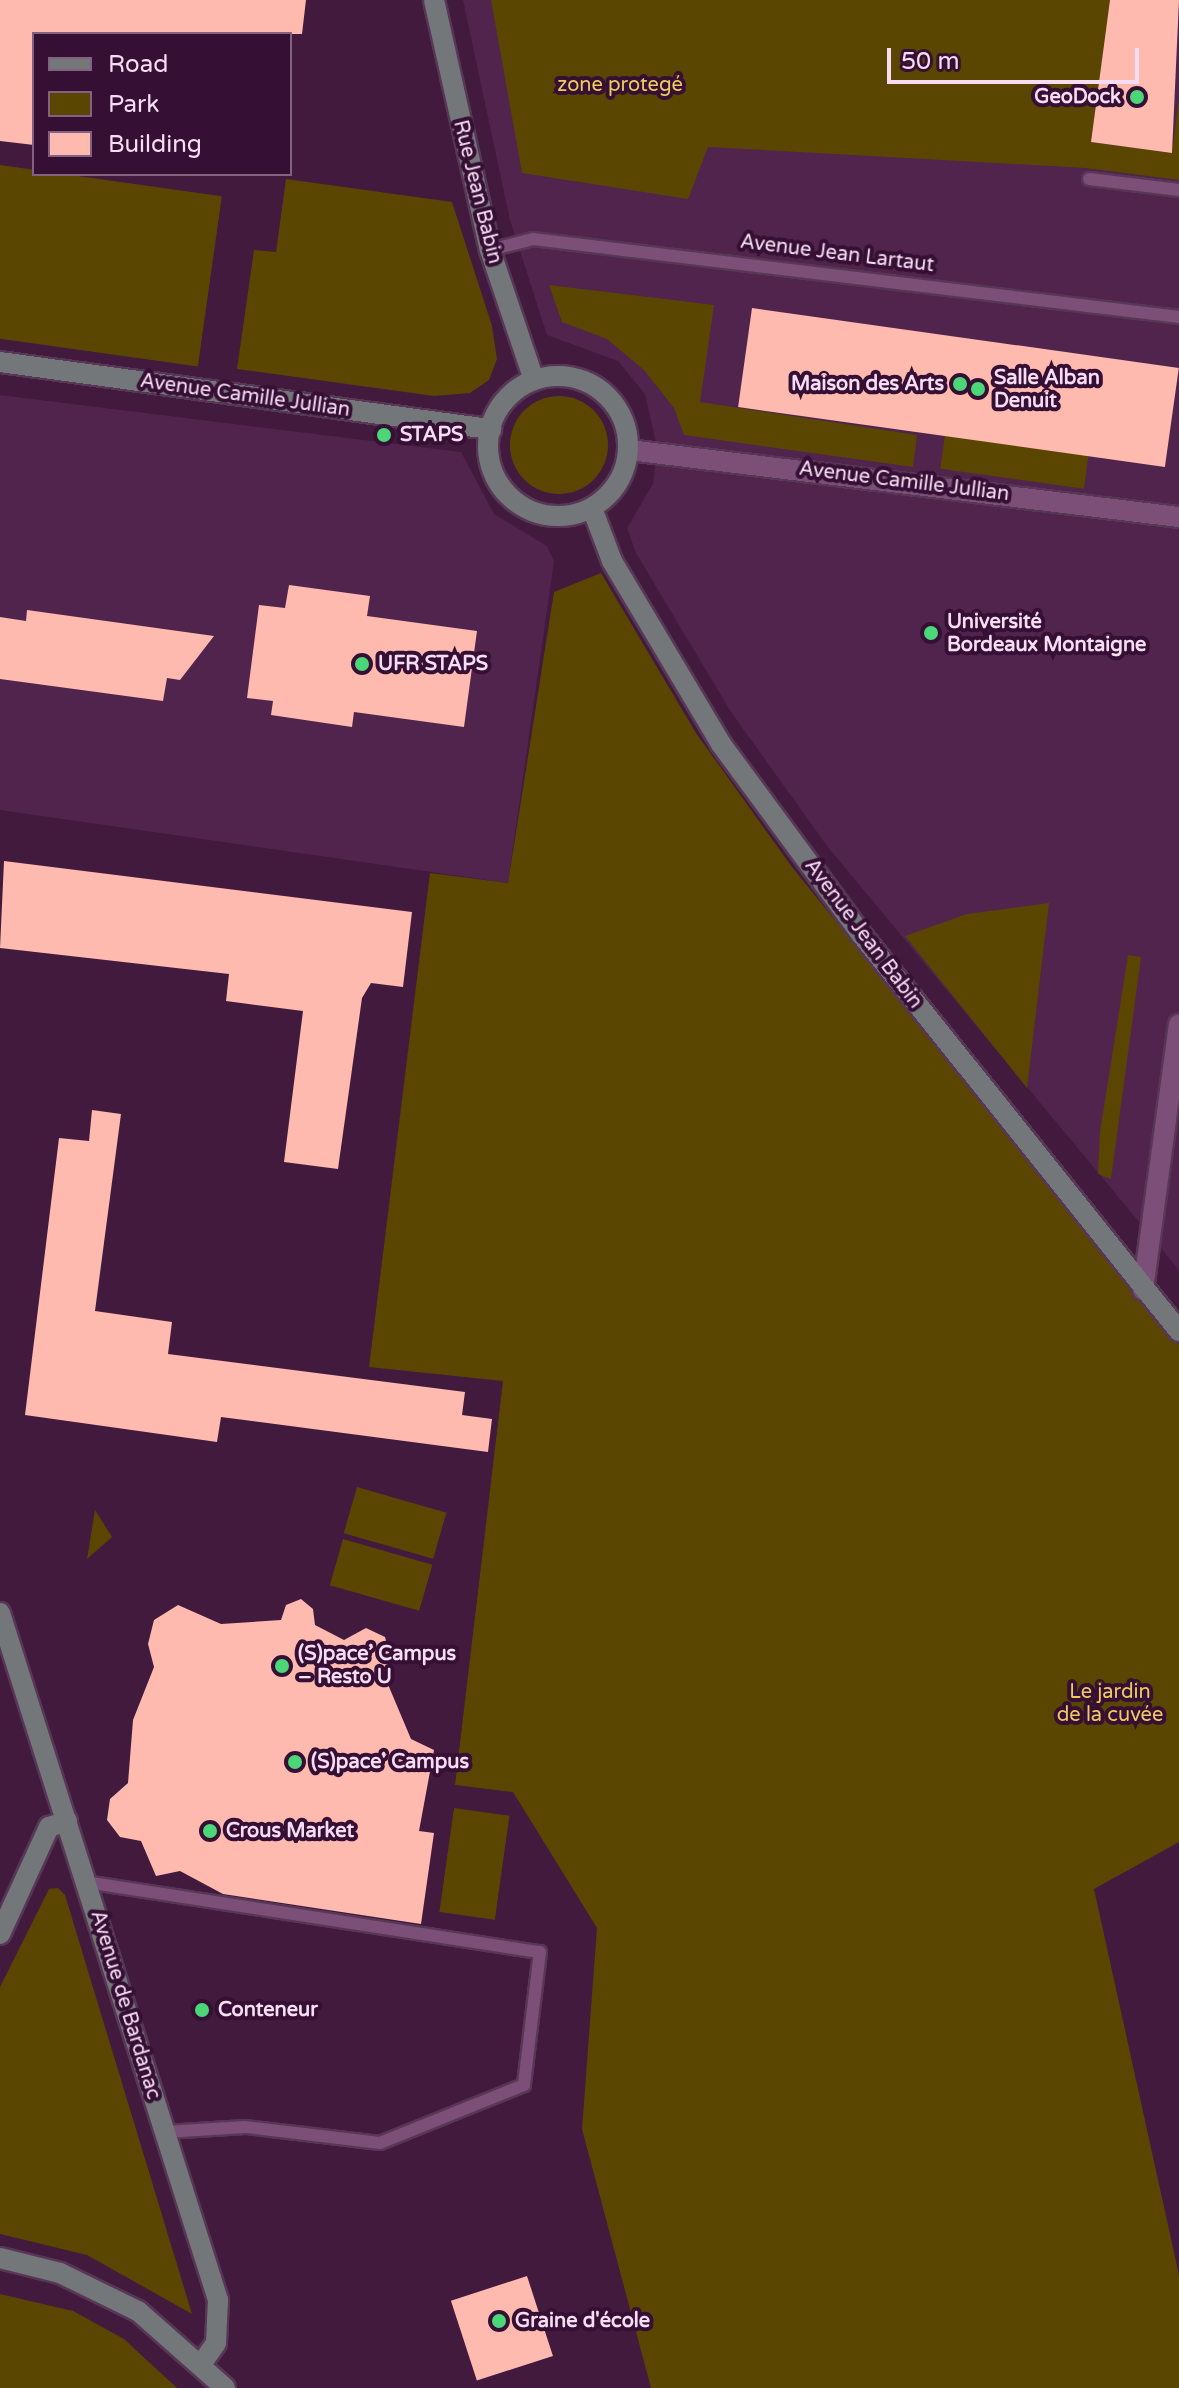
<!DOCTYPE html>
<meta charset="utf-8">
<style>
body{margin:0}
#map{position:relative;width:1179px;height:2388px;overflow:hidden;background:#411a3e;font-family:"Varela Round",sans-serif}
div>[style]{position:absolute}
.built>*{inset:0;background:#50244d}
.green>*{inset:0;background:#5a4600;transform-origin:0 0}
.round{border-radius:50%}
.building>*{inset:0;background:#febaae;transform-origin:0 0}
.roads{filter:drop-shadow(2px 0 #583756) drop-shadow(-2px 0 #583756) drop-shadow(0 2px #583756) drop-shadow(0 -2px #583756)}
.lane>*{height:12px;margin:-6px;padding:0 6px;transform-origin:6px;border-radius:6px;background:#7b4f77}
.street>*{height:20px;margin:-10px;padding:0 10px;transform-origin:10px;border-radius:10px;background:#7b4f77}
.secondary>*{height:20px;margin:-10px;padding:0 10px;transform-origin:10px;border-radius:10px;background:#74777a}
.secondary>.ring{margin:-10px;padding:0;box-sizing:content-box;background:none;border:20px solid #74777a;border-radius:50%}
.dots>*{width:22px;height:22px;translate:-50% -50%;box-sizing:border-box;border:4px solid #360f34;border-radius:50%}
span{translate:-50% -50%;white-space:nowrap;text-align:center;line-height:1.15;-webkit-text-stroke:8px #360f34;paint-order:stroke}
.park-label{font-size:20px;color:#eeca60}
.poi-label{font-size:20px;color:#f6ddf3;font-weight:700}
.right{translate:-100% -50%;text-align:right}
.left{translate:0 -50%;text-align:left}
.street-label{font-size:20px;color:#f6ddf3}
.legend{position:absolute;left:32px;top:32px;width:260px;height:144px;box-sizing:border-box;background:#360f34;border:2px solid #836180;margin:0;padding:10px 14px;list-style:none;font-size:24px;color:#f6ddf3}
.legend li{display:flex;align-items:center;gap:16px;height:40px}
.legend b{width:40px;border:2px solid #836180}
.scale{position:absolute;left:887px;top:48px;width:252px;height:36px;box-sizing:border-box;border:4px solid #f6ddf3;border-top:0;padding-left:10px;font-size:24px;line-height:28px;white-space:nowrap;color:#f6ddf3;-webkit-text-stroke:6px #360f34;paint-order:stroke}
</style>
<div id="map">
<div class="built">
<i style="clip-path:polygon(463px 0,1179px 0,1179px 1270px,827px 846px,731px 712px,636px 553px,627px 528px,653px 484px,657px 447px,645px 394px,618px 361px,547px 335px,510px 220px)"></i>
<i style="clip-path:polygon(0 395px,461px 452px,494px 514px,547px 546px,554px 561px,508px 883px,0 810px)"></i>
</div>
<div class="green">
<i style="clip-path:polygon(491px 0,1110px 0,1091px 142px,1172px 153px,1179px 98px,1179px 180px,1086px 168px,708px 147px,688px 199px,522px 173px)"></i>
<i style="left:0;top:165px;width:224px;height:172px;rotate:8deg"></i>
<i style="clip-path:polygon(286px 179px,452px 202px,492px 326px,497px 359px,489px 380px,470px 393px,434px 396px,237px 369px,254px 250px,276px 252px)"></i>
<i style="clip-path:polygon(549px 285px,714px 305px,700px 402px,917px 435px,913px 467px,684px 435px,674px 408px,644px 370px,607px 339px,562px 322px)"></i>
<i class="round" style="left:510px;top:396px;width:98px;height:98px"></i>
<i style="left:945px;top:435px;width:145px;height:34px;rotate:8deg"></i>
<i style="clip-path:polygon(601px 573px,696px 733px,792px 867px,1179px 1345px,1179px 1842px,1094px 1889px,1179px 2275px,1179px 2388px,651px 2388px,582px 2129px,597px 1928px,513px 1792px,455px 1785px,503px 1381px,369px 1367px,430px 873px,508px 883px,554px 592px)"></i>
<i style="clip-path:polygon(1049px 903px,1041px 970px,1027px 1088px,905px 936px,967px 914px)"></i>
<i style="clip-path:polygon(1128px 955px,1141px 957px,1111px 1179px,1098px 1174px,1100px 1132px)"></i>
<i style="left:357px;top:1487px;width:93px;height:48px;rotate:16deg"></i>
<i style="clip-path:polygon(95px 1510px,112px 1537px,87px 1559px)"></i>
<i style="left:343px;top:1539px;width:93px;height:48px;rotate:16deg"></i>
<i style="left:454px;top:1808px;width:56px;height:105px;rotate:8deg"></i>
<i style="clip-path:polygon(58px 1888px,65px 1895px,192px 2314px,87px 2255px,0 2234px,0 1987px,49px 1889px)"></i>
<i style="clip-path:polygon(0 2294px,73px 2311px,124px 2339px,177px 2388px,0 2388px)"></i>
</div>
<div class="building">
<i style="clip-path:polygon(0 0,306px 0,302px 34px,34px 34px,34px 145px,0 141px)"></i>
<i style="clip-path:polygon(1110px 0,1179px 0,1172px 153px,1091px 142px)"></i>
<i style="left:752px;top:308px;width:431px;height:100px;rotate:8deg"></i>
<i style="clip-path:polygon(289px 585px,370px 596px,367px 616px,477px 631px,464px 727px,354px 712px,352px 727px,271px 715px,273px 701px,247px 698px,259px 605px,285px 608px)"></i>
<i style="clip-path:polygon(27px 610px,214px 636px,180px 680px,167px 678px,163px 701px,0 679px,0 617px,26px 621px)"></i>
<i style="clip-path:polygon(4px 861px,412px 912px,403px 987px,371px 983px,362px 998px,338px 1169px,284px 1162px,303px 1011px,226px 1001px,229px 974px,0 948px)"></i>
<i style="clip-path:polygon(92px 1110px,121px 1114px,95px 1311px,172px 1322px,168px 1354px,465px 1392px,462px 1415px,492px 1419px,488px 1452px,221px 1417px,217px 1442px,25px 1415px,59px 1138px,89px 1141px)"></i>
<i style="clip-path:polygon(301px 1599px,313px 1609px,315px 1625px,344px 1640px,366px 1628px,385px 1637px,391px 1659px,384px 1675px,411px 1739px,434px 1750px,419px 1831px,434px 1833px,421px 1924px,223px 1894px,180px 1871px,156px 1876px,141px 1841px,120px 1837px,107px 1820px,110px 1799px,128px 1783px,133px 1720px,154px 1667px,148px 1644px,154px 1620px,178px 1605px,221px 1624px,281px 1620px,286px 1605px)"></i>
<i style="left:527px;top:2276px;width:84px;height:80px;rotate:72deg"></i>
</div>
<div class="roads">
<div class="lane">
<i style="left:1089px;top:179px;width:91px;rotate:7deg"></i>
<i style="left:490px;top:250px;width:44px;rotate:-14.3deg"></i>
<i style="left:533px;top:239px;width:651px;rotate:6.88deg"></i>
<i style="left:86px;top:1882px;width:459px;rotate:8.8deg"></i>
<i style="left:540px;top:1952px;width:134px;rotate:96.9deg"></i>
<i style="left:524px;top:2085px;width:155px;rotate:158.1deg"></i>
<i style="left:380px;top:2143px;width:136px;rotate:-173.2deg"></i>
<i style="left:245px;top:2127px;width:80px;rotate:176.4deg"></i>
</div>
<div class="street">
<i style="left:629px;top:450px;width:554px;rotate:6.95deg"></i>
<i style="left:1143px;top:1290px;width:268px;rotate:-82.3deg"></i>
</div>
<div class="secondary">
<i style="left:434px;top:0;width:256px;rotate:77.4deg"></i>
<i style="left:490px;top:250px;width:137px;rotate:71.3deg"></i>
<i style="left:0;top:362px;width:496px;rotate:7.8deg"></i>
<i class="ring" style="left:488px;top:376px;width:120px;height:120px"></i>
<i style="left:592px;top:508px;width:57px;rotate:69.3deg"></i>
<i style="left:612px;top:561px;width:213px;rotate:59.2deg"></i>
<i style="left:721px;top:744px;width:236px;rotate:53.6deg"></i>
<i style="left:861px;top:934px;width:509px;rotate:51.31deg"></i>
<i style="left:0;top:1613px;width:721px;rotate:72.39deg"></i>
<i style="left:218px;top:2300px;width:43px;rotate:92.7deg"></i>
<i style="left:216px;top:2343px;width:24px;rotate:125deg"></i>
<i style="left:0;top:1934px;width:118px;rotate:-65.4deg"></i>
<i style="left:49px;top:1827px;width:19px;rotate:-18deg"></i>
<i style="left:0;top:2258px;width:62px;rotate:14deg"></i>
<i style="left:60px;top:2273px;width:87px;rotate:26deg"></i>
<i style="left:138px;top:2311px;width:116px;rotate:41.5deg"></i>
</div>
</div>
<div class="dots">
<i style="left:1137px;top:97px;background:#4bd677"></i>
<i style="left:960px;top:384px;background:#4bd677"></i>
<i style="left:978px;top:389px;background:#4bd677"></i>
<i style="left:384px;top:435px;background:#4bd677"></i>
<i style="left:931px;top:633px;background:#4bd677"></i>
<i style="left:362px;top:664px;background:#4bd677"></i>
<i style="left:282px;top:1666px;background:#4bd677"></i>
<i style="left:295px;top:1762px;background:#4bd677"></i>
<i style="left:210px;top:1831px;background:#4bd677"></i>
<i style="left:202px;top:2010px;background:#4bd677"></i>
<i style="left:499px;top:2321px;background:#4bd677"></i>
</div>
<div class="park-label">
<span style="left:620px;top:85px">zone protegé</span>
<span style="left:1110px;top:1704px">Le jardin<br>de la cuvée</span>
</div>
<div class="poi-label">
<span class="right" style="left:1121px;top:97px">GeoDock</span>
<span class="left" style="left:994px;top:390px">Salle Alban<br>Denuit</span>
<span class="right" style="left:944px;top:384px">Maison des Arts</span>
<span class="left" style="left:400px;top:435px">STAPS</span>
<span class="left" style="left:947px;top:634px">Université<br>Bordeaux Montaigne</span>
<span class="left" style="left:378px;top:664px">UFR STAPS</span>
<span class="left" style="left:298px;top:1666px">(S)pace’ Campus<br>– Resto U</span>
<span class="left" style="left:311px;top:1762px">(S)pace' Campus</span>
<span class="left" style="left:226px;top:1831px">Crous Market</span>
<span class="left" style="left:218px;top:2010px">Conteneur</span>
<span class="left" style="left:515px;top:2321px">Graine d'école</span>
</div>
<div class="street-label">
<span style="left:477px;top:192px;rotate:76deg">Rue Jean Babin</span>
<span style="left:837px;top:254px;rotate:7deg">Avenue Jean Lartaut</span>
<span style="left:245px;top:396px;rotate:8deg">Avenue Camille Jullian</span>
<span style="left:904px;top:482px;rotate:7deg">Avenue Camille Jullian</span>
<span style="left:863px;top:934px;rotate:53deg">Avenue Jean Babin</span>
<span style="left:125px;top:2005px;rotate:73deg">Avenue de Bardanac</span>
</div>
<ul class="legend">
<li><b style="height:10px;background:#74777a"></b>Road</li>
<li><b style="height:22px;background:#5a4600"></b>Park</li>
<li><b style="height:22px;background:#febaae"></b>Building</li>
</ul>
<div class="scale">50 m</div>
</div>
